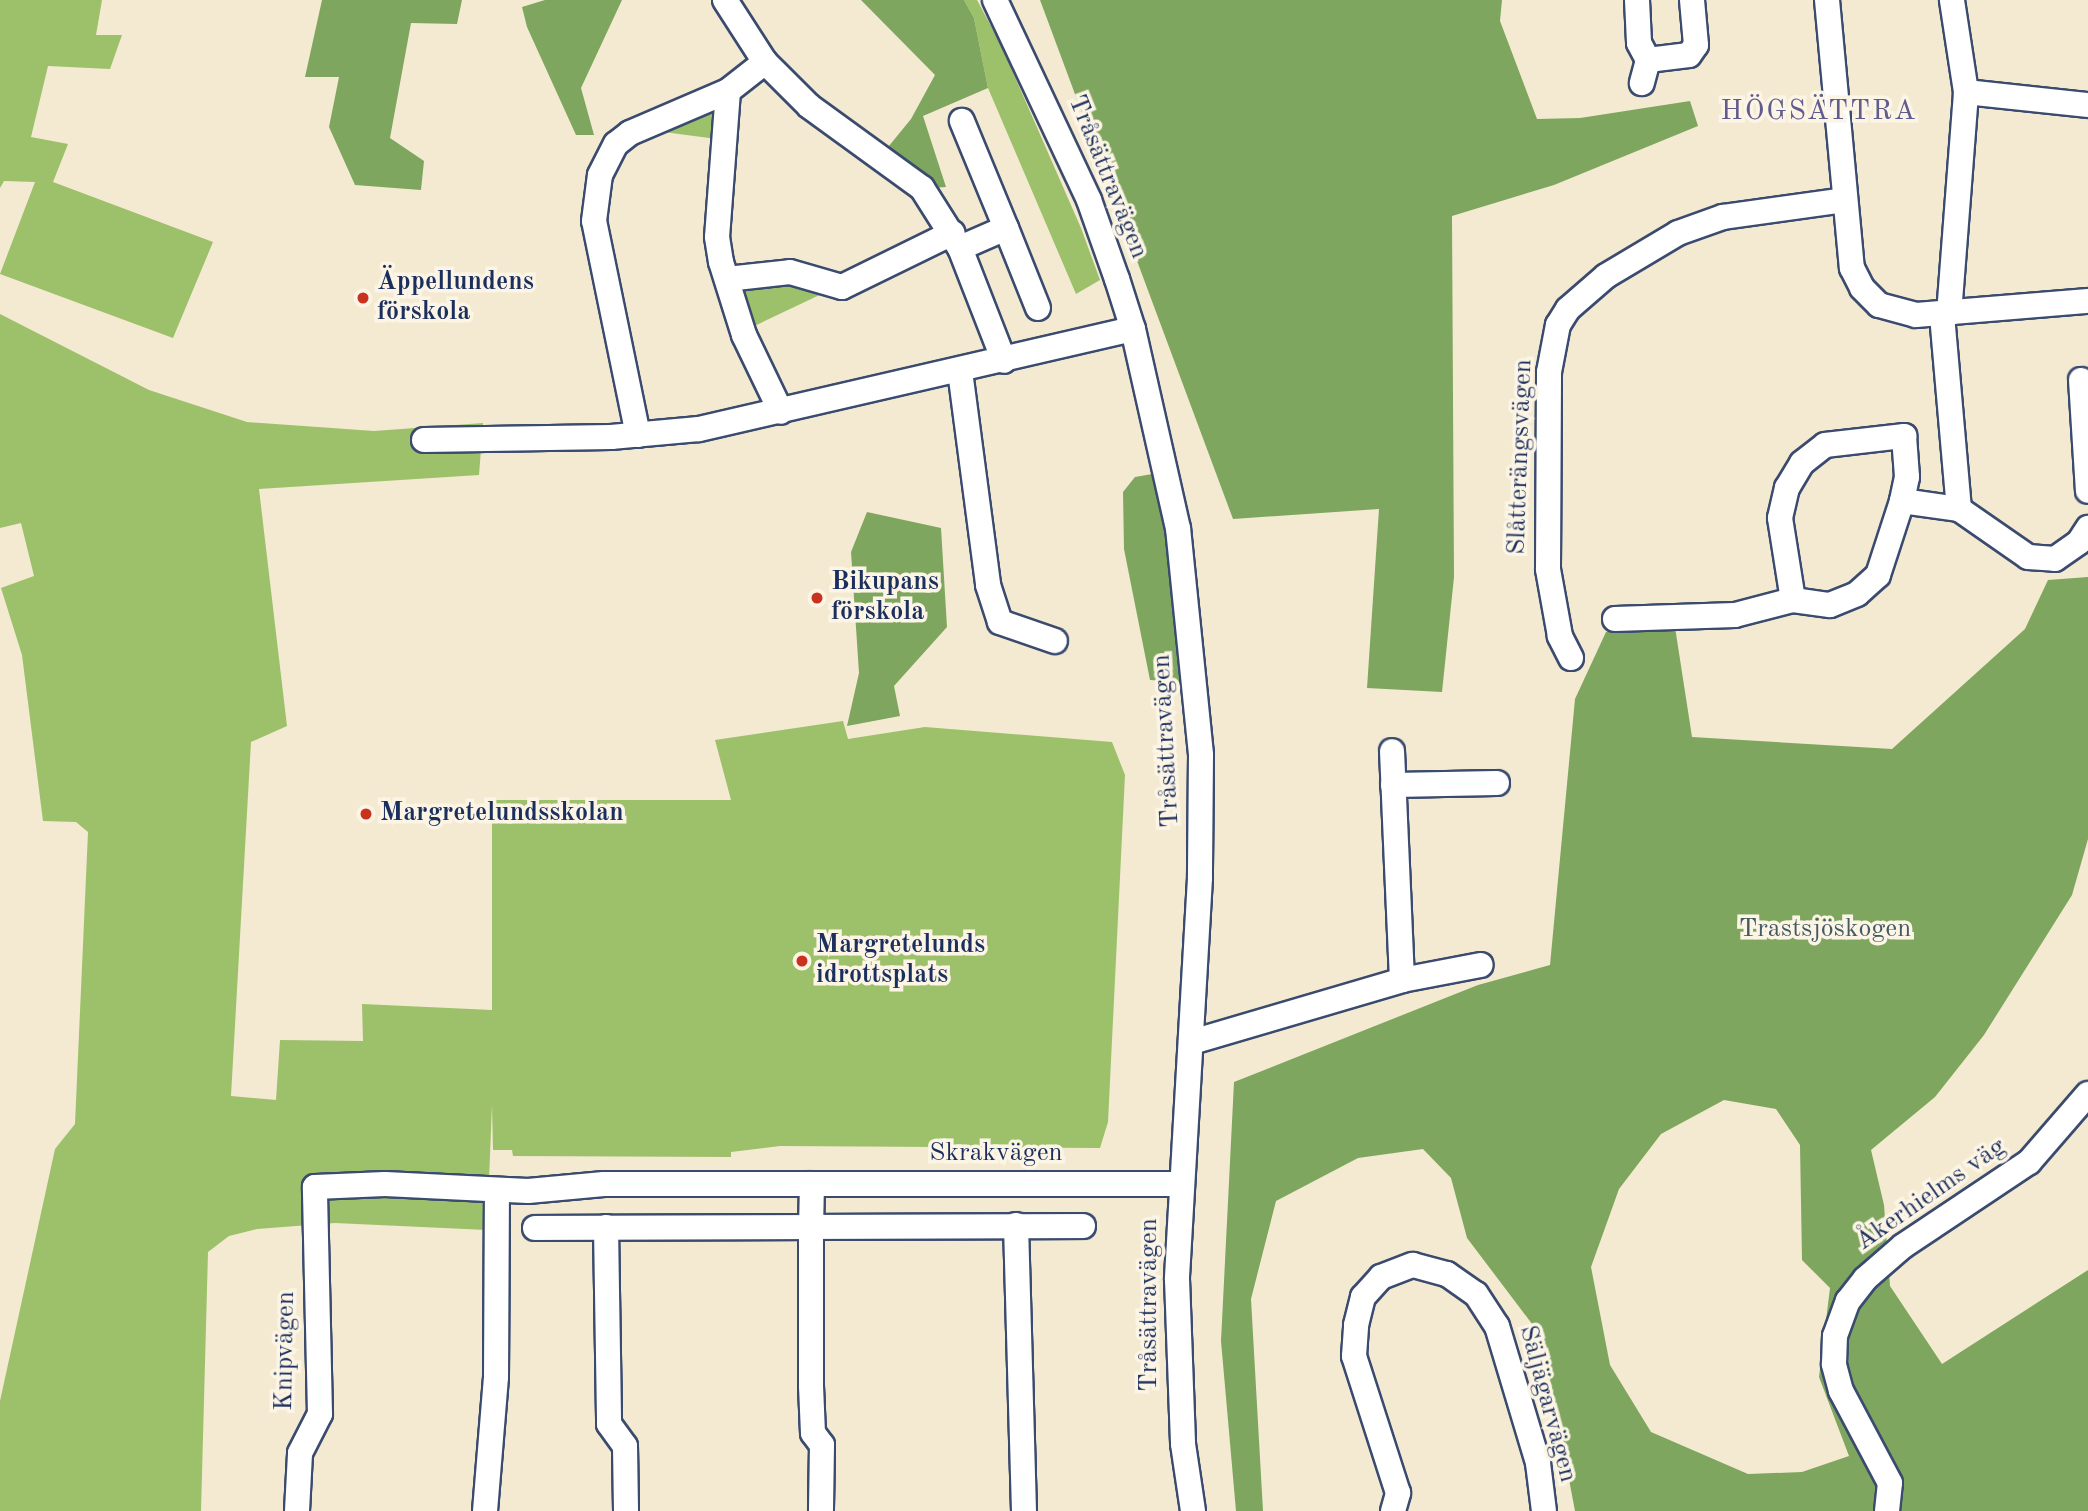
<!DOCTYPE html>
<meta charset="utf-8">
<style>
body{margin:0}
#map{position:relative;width:2088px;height:1511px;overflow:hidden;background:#f3ead1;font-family:"Old Standard TT",serif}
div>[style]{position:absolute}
.green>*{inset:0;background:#9dc06a}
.forest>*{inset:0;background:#7ea65e}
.roads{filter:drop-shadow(2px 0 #3b4b6f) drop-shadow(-2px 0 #3b4b6f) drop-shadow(0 2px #3b4b6f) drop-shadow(0 -2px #3b4b6f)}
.minor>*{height:24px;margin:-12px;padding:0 12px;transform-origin:12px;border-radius:12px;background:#fff}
.dots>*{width:19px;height:19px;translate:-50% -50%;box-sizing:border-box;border:4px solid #fcf5e5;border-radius:50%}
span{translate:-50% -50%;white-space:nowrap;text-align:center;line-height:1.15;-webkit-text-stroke:7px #fcf5e5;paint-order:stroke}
.street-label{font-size:26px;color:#1b2f5e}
.poi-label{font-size:26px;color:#1b2f5e;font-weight:700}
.left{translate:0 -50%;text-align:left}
.park-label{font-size:26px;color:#425a62}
.neighbourhood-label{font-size:28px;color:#615c8e;letter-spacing:2px}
</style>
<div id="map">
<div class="green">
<i style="clip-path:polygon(0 0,102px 0,96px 35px,122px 35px,110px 69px,48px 66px,31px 137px,68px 144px,53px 182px,213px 242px,173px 338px,0 274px,35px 182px,4px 181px,0 188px)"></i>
<i style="clip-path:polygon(964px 0,977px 0,1000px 43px,1081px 228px,1100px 280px,1076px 294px,988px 88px,974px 18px)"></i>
<i style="clip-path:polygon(716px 104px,717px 139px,656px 131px)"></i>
<i style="clip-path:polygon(771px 278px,828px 291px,748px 329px,738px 294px,742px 287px)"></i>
<i style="clip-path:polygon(0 314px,149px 390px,247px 422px,374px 431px,483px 423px,479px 475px,259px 489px,287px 726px,251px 742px,231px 1096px,276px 1100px,280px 1040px,363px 1041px,362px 1004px,492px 1010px,492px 800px,731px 800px,715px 740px,843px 721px,848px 739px,925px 727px,1112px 742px,1125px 775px,1108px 1122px,1100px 1148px,780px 1146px,731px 1152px,731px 1157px,513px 1156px,512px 1150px,493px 1150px,492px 1105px,487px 1230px,335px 1223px,257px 1229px,229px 1236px,208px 1252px,201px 1511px,0 1511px,0 1401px,55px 1149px,75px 1124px,88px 832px,76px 822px,43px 821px,22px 655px,1px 588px,34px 576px,21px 523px,0 528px)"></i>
</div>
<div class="forest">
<i style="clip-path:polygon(322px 0,462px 0,457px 24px,411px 23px,390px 138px,424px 161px,421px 190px,355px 185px,329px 127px,339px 77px,305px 77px)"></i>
<i style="clip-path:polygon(545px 0,622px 0,581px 88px,594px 135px,576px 135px,527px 27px,522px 7px)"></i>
<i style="clip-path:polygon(861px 0,964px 0,974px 18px,988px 88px,923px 116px,946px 187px,932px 188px,884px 152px,911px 119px,935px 75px)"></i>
<i style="clip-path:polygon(1040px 0,1502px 0,1500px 21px,1537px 119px,1580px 118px,1690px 101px,1698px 126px,1554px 185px,1452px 216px,1454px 577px,1442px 692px,1367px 688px,1379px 509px,1233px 519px)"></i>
<i style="clip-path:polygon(1158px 473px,1184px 682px,1150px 680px,1124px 549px,1123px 492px,1135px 477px)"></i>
<i style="clip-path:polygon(867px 512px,941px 528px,947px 627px,894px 686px,900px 716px,847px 726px,859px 673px,851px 552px)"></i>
<i style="clip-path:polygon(evenodd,2088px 577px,2088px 839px,2072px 895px,1984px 1035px,1935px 1097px,1871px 1150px,1884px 1205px,1890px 1286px,1942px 1364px,2088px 1270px,2088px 1511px,1575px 1511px,1542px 1337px,1467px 1238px,1451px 1178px,1423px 1149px,1358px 1158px,1276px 1201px,1251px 1299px,1263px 1511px,1236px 1511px,1221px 1341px,1234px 1082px,1478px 985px,1550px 965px,1575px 699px,1606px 632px,1675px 627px,1692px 737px,1892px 749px,2025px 629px,2048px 580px,2088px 577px,1724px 1100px,1776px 1109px,1800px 1145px,1802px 1260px,1830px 1288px,1819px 1377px,1849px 1456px,1802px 1472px,1748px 1474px,1651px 1432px,1610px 1365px,1591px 1267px,1619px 1189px,1661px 1134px,1724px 1100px)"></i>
</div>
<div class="roads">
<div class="minor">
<i style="left:725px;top:0;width:74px;rotate:57.2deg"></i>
<i style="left:765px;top:62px;width:62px;rotate:45deg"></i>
<i style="left:809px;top:106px;width:140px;rotate:36deg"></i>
<i style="left:922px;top:188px;width:71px;rotate:57.7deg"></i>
<i style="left:960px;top:248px;width:121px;rotate:68.7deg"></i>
<i style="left:995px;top:0;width:221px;rotate:64.8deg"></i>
<i style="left:1089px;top:200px;width:84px;rotate:70.5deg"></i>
<i style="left:1117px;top:279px;width:52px;rotate:72.3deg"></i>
<i style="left:1133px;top:329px;width:204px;rotate:77.3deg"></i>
<i style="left:1178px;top:528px;width:228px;rotate:84.2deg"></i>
<i style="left:1201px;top:755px;width:123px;rotate:90.5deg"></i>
<i style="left:1200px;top:878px;width:402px;rotate:93.3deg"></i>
<i style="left:1177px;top:1279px;width:165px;rotate:87.9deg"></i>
<i style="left:1183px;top:1444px;width:68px;rotate:81.5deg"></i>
<i style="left:1637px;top:0;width:43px;rotate:87.3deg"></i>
<i style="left:1639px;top:43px;width:19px;rotate:62deg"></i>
<i style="left:1648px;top:60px;width:24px;rotate:105deg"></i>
<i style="left:1827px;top:0;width:269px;rotate:84.7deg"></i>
<i style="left:1852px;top:268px;width:22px;rotate:63deg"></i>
<i style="left:1862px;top:288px;width:24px;rotate:45deg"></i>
<i style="left:1879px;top:305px;width:38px;rotate:15deg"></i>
<i style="left:1916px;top:315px;width:173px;rotate:-4.7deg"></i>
<i style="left:1648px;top:60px;width:41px;rotate:-7deg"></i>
<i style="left:1689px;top:55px;width:12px;rotate:-55deg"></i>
<i style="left:1696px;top:45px;width:45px;rotate:-95.1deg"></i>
<i style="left:728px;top:91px;width:146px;rotate:94.3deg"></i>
<i style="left:717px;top:237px;width:25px;rotate:81deg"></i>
<i style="left:721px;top:262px;width:77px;rotate:72.5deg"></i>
<i style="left:744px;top:335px;width:85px;rotate:64.3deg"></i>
<i style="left:1966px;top:92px;width:123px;rotate:6.1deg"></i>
<i style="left:1006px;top:228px;width:86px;rotate:68.2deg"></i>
<i style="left:960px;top:248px;width:50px;rotate:-23.5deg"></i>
<i style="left:1006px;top:228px;width:116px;rotate:-112.4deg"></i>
<i style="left:727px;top:279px;width:63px;rotate:-6.3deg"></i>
<i style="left:790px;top:272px;width:54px;rotate:16.1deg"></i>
<i style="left:842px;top:287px;width:123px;rotate:-26.1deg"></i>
<i style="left:1949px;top:314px;width:223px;rotate:-85.6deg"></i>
<i style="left:1966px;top:92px;width:93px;rotate:-98.7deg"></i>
<i style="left:1942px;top:315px;width:195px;rotate:85deg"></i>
<i style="left:960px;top:371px;width:216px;rotate:82.5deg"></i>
<i style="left:988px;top:585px;width:39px;rotate:72deg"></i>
<i style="left:1000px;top:622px;width:58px;rotate:19.1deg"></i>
<i style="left:2081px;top:380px;width:111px;rotate:86.4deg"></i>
<i style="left:638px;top:435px;width:218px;rotate:-101.6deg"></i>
<i style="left:594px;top:221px;width:46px;rotate:-82.6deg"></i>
<i style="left:600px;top:175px;width:35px;rotate:-63deg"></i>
<i style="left:616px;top:144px;width:18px;rotate:-38deg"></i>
<i style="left:630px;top:133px;width:107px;rotate:-23.2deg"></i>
<i style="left:728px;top:91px;width:47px;rotate:-38.1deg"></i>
<i style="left:424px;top:440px;width:187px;rotate:-0.9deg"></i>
<i style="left:611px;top:437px;width:88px;rotate:-5.2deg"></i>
<i style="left:699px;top:429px;width:445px;rotate:-13deg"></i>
<i style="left:1793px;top:600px;width:83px;rotate:-99deg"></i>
<i style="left:1780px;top:518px;width:31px;rotate:-77deg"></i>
<i style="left:1787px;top:488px;width:29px;rotate:-59deg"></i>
<i style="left:1802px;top:463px;width:29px;rotate:-38deg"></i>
<i style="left:1825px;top:445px;width:80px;rotate:-6.5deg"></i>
<i style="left:1904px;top:436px;width:41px;rotate:85.8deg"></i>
<i style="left:1907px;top:477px;width:25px;rotate:102deg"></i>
<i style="left:1902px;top:501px;width:58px;rotate:8deg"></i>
<i style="left:1959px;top:509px;width:84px;rotate:34.8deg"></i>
<i style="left:2028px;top:557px;width:27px;rotate:4deg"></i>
<i style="left:2055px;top:559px;width:29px;rotate:-35deg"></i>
<i style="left:2079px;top:542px;width:17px;rotate:-57deg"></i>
<i style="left:1615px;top:619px;width:120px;rotate:-1.9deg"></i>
<i style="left:1735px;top:615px;width:60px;rotate:-14.5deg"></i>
<i style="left:1793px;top:600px;width:37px;rotate:8deg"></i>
<i style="left:1830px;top:605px;width:29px;rotate:-22deg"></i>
<i style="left:1857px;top:594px;width:28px;rotate:-42deg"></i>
<i style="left:1878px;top:575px;width:78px;rotate:-72deg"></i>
<i style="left:1571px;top:658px;width:25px;rotate:-117deg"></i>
<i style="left:1560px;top:636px;width:68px;rotate:-100.2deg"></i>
<i style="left:1548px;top:569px;width:197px;rotate:-89.7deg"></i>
<i style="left:1549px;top:372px;width:48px;rotate:-79.2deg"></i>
<i style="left:1558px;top:325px;width:19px;rotate:-58deg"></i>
<i style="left:1568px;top:309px;width:50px;rotate:-41deg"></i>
<i style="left:1606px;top:276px;width:84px;rotate:-30.8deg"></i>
<i style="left:1678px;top:233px;width:48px;rotate:-19.6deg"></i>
<i style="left:1723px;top:217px;width:123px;rotate:-7.9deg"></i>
<i style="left:1393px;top:785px;width:104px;rotate:-1.1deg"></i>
<i style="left:1402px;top:980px;width:80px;rotate:-10.8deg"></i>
<i style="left:1192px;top:1042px;width:219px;rotate:-16.4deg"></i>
<i style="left:1402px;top:980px;width:229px;rotate:-92.5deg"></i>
<i style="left:812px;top:1184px;width:43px;rotate:91.3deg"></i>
<i style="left:811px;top:1227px;width:272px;rotate:-0.2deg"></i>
<i style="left:1016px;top:1225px;width:286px;rotate:88.4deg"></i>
<i style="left:606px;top:1227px;width:197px;rotate:89.1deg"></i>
<i style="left:609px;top:1424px;width:27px;rotate:54deg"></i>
<i style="left:625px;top:1446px;width:65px;rotate:89.1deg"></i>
<i style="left:535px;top:1228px;width:276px;rotate:-0.2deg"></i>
<i style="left:811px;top:1227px;width:159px;rotate:90deg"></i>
<i style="left:811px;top:1386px;width:47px;rotate:87.6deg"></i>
<i style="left:813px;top:1433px;width:15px;rotate:53deg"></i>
<i style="left:822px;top:1445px;width:66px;rotate:90.9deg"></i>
<i style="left:297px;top:1511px;width:58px;rotate:-87deg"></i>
<i style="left:300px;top:1453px;width:44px;rotate:-62.9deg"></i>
<i style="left:320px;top:1414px;width:227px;rotate:-91.3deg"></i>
<i style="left:315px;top:1187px;width:70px;rotate:-2.5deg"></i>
<i style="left:385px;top:1184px;width:143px;rotate:2.8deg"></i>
<i style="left:528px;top:1191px;width:76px;rotate:-5.3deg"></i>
<i style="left:604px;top:1184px;width:576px"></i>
<i style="left:485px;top:1511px;width:134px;rotate:-85.3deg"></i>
<i style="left:496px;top:1377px;width:187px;rotate:-89.7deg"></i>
<i style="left:1393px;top:1511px;width:19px;rotate:-74deg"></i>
<i style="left:1398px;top:1493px;width:144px;rotate:-107.8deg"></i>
<i style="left:1354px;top:1356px;width:31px;rotate:-86deg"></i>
<i style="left:1356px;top:1325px;width:29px;rotate:-76deg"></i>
<i style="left:1363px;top:1297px;width:27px;rotate:-48deg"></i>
<i style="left:1381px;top:1277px;width:34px;rotate:-21deg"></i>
<i style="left:1413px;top:1265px;width:35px;rotate:15deg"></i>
<i style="left:1447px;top:1274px;width:35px;rotate:35deg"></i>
<i style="left:1476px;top:1294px;width:38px;rotate:57deg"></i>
<i style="left:1497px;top:1326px;width:143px;rotate:73.3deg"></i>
<i style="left:1538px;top:1463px;width:48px;rotate:82.9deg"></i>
<i style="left:1887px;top:1511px;width:28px;rotate:-84deg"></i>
<i style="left:1890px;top:1483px;width:104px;rotate:-118deg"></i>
<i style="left:1841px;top:1391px;width:28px;rotate:-105deg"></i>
<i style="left:1834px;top:1364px;width:28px;rotate:-88deg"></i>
<i style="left:1835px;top:1336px;width:37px;rotate:-70deg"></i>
<i style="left:1848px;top:1301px;width:28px;rotate:-52deg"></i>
<i style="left:1865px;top:1279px;width:50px;rotate:-41deg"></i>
<i style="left:1903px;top:1246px;width:151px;rotate:-33.7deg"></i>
<i style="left:2029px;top:1162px;width:90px;rotate:-49.1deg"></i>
</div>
</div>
<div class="dots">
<i style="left:363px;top:298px;background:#c8321e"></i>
<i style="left:817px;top:598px;background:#c8321e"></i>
<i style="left:366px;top:814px;background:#c8321e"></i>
<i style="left:802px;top:961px;background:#c8321e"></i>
</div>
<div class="street-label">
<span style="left:1107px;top:177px;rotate:68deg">Tråsättravägen</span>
<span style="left:1521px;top:457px;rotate:-88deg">Slåtterängsvägen</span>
<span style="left:1167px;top:741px;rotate:-93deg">Tråsättravägen</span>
<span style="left:996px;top:1154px">Skrakvägen</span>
<span style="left:1931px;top:1195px;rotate:-35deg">Åkerhielms väg</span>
<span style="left:1150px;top:1305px;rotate:-90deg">Tråsättravägen</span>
<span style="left:286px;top:1351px;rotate:-89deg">Knipvägen</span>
<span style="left:1547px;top:1404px;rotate:75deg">Säljägarvägen</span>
</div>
<div class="poi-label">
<span class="left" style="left:377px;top:298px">Äppellundens<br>förskola</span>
<span class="left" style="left:831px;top:598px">Bikupans<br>förskola</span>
<span class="left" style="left:380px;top:814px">Margretelundsskolan</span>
<span class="left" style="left:816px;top:961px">Margretelunds<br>idrottsplats</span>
</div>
<div class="park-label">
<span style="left:1825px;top:930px">Trastsjöskogen</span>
</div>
<div class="neighbourhood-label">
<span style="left:1819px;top:112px">HÖGSÄTTRA</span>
</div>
</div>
